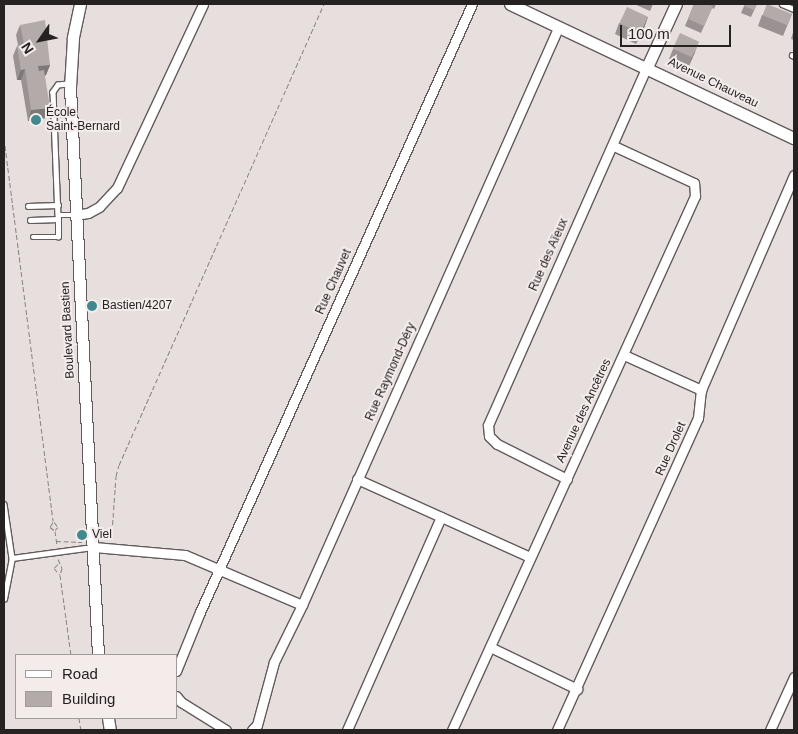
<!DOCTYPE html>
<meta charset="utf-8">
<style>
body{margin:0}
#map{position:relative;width:798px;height:734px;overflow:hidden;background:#e7dede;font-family:Arial,sans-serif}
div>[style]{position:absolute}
.path>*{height:1px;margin-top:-0.5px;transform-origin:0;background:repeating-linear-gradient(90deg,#888282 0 5px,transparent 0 7.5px)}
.roads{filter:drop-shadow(1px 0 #635b5b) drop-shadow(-1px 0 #635b5b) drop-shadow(0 1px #635b5b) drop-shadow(0 -1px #635b5b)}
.lane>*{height:4.5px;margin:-2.25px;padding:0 2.25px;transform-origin:2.25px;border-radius:2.25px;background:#fff}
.street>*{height:9px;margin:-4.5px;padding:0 4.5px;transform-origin:4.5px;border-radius:4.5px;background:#fff}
.secondary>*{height:11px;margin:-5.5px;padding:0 5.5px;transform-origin:5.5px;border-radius:5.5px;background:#fff}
.wall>*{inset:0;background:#9a9292}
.shaded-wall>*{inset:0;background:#7d7777}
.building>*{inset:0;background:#b3aaaa;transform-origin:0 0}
.dots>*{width:14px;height:14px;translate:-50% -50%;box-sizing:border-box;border:2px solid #f4ebeb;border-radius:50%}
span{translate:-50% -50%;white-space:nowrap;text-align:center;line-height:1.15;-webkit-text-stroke:4px #f4ebeb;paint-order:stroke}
.street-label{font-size:12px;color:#262222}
.poi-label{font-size:12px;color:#262222}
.left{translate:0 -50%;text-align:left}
.frame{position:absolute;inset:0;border:5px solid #262222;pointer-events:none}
.legend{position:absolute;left:15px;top:654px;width:162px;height:65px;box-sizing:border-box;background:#f4ebeb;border:1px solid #a29b9b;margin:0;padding:6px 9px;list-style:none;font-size:15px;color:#262222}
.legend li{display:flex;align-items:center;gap:10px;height:25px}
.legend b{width:25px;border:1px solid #a29b9b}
.north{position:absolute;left:15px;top:15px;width:50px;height:50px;-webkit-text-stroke:4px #f4ebeb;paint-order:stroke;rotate:237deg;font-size:14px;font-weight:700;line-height:20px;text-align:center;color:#262222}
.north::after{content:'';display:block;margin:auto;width:18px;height:22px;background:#262222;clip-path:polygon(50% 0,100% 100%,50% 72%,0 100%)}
.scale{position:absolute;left:620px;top:25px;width:111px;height:22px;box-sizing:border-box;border:2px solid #262222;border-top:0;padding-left:6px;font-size:15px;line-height:18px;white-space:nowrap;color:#262222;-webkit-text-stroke:4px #f4ebeb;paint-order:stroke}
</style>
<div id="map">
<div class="path">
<i style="left:4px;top:138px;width:386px;rotate:82.7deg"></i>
<i style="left:53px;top:522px;width:6px;rotate:121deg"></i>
<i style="left:50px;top:527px;width:5px;rotate:37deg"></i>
<i style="left:54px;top:522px;width:6px;rotate:51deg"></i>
<i style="left:58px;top:527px;width:4px;rotate:135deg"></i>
<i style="left:55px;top:531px;width:14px;rotate:82deg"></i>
<i style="left:106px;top:539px;width:9px;rotate:-49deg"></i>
<i style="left:112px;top:532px;width:56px;rotate:-85.9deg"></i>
<i style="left:116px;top:476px;width:11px;rotate:-75deg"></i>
<i style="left:119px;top:465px;width:505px;rotate:-66.03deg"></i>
<i style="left:56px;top:541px;width:26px;rotate:2deg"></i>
<i style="left:58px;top:559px;width:10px;rotate:66deg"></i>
<i style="left:62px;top:568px;width:7px;rotate:106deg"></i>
<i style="left:60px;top:575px;width:81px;rotate:82.2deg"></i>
<i style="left:58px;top:564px;width:6px;rotate:135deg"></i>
<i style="left:54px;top:568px;width:9px;rotate:49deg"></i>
<i style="left:79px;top:718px;width:12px;rotate:81deg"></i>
</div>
<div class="roads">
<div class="lane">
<i style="left:782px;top:4px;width:13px;rotate:23deg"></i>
<i style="left:792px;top:55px;width:2px;rotate:27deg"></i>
<i style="left:68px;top:84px;width:10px;rotate:174deg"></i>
<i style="left:58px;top:85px;width:9px;rotate:126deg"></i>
<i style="left:53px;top:92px;width:123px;rotate:87.7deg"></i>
<i style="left:58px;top:215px;width:17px"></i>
<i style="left:28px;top:206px;width:30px;rotate:-2deg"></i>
<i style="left:30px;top:220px;width:28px;rotate:-2deg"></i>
<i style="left:33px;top:237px;width:25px"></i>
<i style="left:58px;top:237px;width:22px;rotate:-90deg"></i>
<i style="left:4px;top:504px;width:55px;rotate:81.6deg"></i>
<i style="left:12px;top:558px;width:81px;rotate:-7.8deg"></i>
<i style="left:4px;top:599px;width:42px;rotate:-79deg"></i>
</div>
<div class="street">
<i style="left:75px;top:215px;width:13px;rotate:-9deg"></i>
<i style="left:88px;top:213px;width:13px;rotate:-29deg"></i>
<i style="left:99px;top:207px;width:26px;rotate:-47deg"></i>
<i style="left:117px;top:188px;width:203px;rotate:-64.9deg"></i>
<i style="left:624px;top:355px;width:85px;rotate:24.4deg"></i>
<i style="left:357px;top:479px;width:190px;rotate:24.3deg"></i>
<i style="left:567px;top:479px;width:78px;rotate:-153.4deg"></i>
<i style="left:497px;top:444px;width:11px;rotate:-135deg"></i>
<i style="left:489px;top:436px;width:11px;rotate:-95deg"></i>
<i style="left:488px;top:425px;width:392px;rotate:-66.1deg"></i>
<i style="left:94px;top:547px;width:91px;rotate:5deg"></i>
<i style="left:185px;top:555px;width:127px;rotate:23.1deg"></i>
<i style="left:490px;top:647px;width:97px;rotate:25.8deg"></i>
<i style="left:176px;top:671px;width:64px;rotate:-67.9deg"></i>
<i style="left:200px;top:612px;width:666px;rotate:-65.9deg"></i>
<i style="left:176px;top:696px;width:8px;rotate:50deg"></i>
<i style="left:181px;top:702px;width:53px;rotate:31.9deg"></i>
<i style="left:252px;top:730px;width:7px;rotate:-45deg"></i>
<i style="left:257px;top:725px;width:65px;rotate:-74.9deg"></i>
<i style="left:274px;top:662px;width:64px;rotate:-63.8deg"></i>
<i style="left:302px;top:605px;width:633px;rotate:-66.07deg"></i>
<i style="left:347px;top:730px;width:233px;rotate:-66.2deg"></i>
<i style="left:452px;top:730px;width:587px;rotate:-65.53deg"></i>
<i style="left:695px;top:196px;width:13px;rotate:-94deg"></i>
<i style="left:694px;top:183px;width:88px;rotate:-155.2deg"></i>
<i style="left:557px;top:730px;width:342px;rotate:-65.7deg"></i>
<i style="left:698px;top:418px;width:28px;rotate:-84deg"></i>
<i style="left:701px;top:390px;width:234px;rotate:-66.6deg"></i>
<i style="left:770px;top:730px;width:58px;rotate:-65.6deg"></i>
</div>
<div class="secondary">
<i style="left:80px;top:4px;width:35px;rotate:102deg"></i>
<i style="left:73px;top:38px;width:49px;rotate:93.5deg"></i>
<i style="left:70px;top:87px;width:569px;rotate:87.18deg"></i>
<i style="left:510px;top:4px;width:314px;rotate:25.3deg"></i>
<i style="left:647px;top:67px;width:69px;rotate:-65.3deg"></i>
<i style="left:108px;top:718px;width:12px;rotate:81deg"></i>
</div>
</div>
<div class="wall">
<i style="clip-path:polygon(634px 4px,653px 4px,650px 11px)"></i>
<i style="clip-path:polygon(694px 4px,716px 4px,714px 9px,712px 8px,701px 33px,685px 26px)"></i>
<i style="clip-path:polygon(745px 4px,757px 4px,751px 17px,741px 13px)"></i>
<i style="clip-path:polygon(792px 14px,783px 36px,758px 26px,762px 15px)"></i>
<i style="clip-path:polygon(648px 17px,644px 28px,636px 44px,615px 34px,619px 23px)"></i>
<i style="clip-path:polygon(20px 25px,50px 65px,46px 75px,45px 76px,46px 118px,28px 121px,21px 80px,17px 80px,13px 56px,17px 46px,18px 45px,16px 35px)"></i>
<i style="clip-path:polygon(794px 29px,794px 40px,791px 39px)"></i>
<i style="clip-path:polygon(673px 49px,695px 52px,688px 68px,669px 59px)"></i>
</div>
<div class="shaded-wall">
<i style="clip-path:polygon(648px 17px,644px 28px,636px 44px,640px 34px)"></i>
<i style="clip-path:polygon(699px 42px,695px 52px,688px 68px,692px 57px)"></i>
<i style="clip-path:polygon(50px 65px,46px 75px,35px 77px,38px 66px)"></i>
<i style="clip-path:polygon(25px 69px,21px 80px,17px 80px,21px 70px)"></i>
<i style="clip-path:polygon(50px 108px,46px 118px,28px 121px,31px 110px)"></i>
</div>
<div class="building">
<i style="clip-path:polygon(694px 4px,706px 4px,713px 6px,704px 26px,688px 19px)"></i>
<i style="clip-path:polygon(745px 4px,757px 4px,754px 10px,744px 6px)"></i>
<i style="left:767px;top:4px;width:27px;height:12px;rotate:22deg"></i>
<i style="left:627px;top:7px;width:23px;height:18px;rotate:25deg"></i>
<i style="clip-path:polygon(45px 20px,50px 65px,38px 66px,39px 71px,44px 70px,50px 108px,31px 110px,25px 69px,21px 70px,17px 46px,24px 44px,20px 25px)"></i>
<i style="left:680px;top:33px;width:21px;height:17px;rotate:25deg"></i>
</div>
<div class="dots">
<i style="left:36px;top:120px;background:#41898f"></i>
<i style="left:92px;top:306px;background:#41898f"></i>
<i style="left:82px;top:535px;background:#41898f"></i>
</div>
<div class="street-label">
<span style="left:713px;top:83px;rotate:26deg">Avenue Chauveau</span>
<span style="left:549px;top:255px;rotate:-66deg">Rue des Aïeux</span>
<span style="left:334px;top:282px;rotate:-66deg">Rue Chauvet</span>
<span style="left:68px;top:330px;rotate:-93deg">Boulevard Bastien</span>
<span style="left:391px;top:372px;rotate:-66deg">Rue Raymond-Déry</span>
<span style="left:584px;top:411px;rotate:-65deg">Avenue des Ancêtres</span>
<span style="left:671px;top:449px;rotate:-66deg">Rue Drolet</span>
</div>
<div class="poi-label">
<span class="left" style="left:46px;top:120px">École<br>Saint-Bernard</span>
<span class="left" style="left:102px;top:306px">Bastien/4207</span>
<span class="left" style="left:92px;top:535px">Viel</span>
</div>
<div class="frame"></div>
<ul class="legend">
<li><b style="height:6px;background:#fff"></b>Road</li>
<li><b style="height:14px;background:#b3aaaa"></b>Building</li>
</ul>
<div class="north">N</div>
<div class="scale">100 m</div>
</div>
